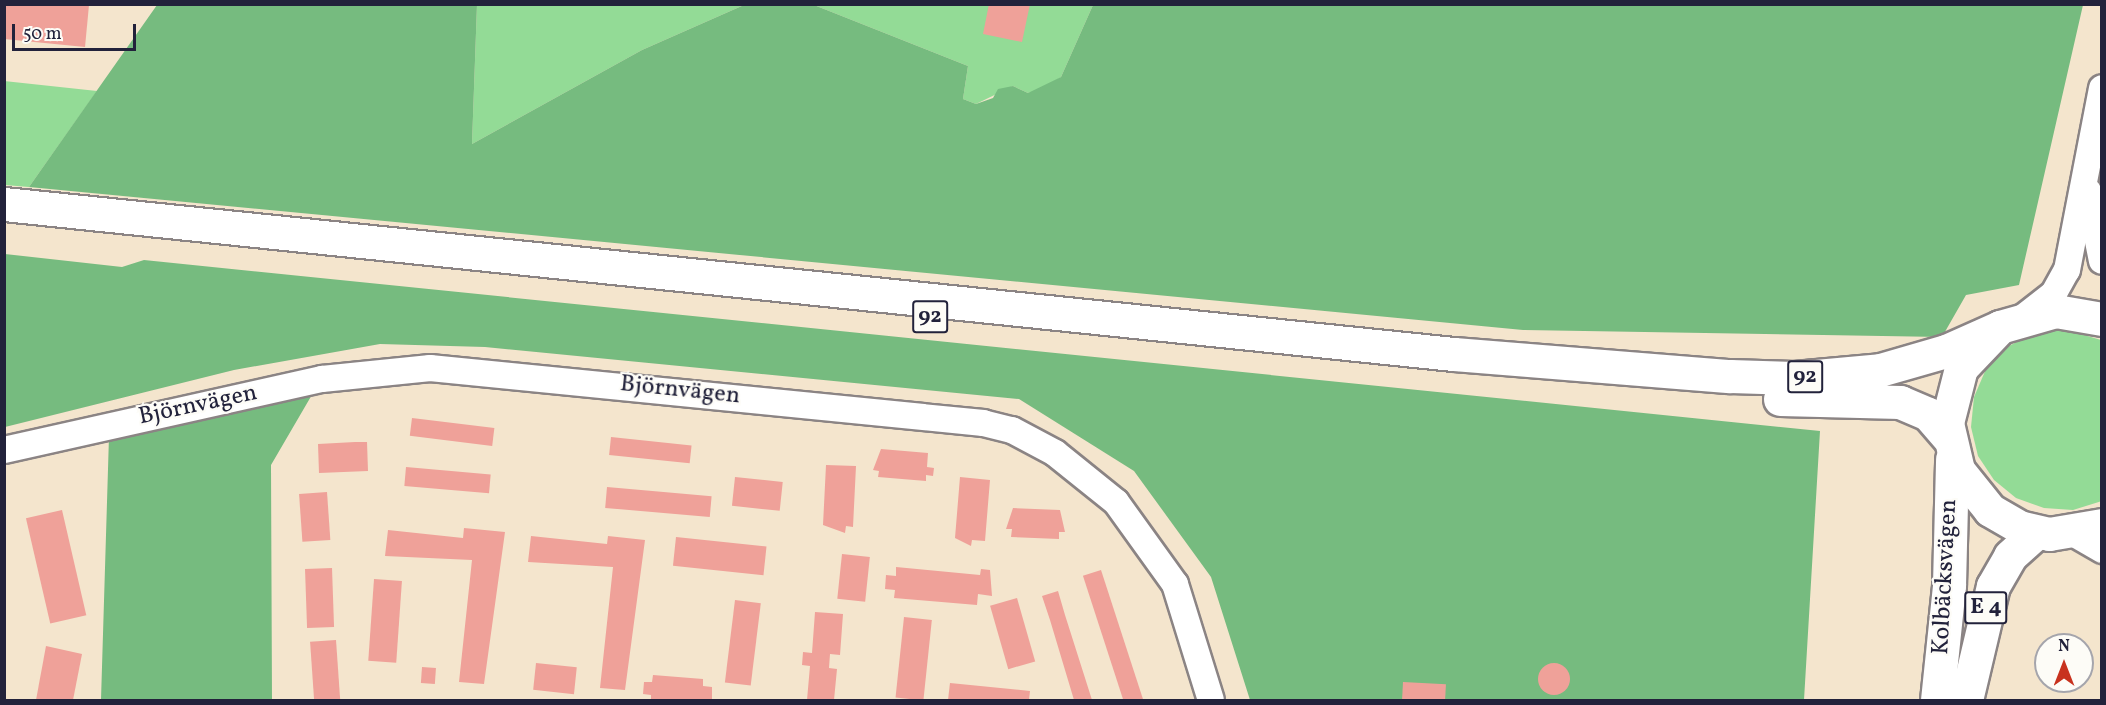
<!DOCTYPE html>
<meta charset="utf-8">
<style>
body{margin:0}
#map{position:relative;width:2106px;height:705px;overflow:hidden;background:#f4e5cd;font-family:Vollkorn,serif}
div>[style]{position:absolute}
.green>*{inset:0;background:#93db96}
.forest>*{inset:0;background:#76bb7f}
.building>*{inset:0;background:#efa199;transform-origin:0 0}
.round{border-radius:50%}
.roads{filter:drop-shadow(2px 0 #8b8484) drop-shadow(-2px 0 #8b8484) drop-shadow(0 2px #8b8484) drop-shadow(0 -2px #8b8484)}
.minor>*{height:26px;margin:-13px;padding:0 13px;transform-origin:13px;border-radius:13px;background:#fff}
.highway>*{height:33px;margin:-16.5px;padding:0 16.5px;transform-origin:16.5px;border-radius:16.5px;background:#fff}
span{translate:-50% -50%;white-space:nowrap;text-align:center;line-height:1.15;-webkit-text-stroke:4.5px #fdfcf7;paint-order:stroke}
.shield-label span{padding:2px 4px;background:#fdfcf7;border:2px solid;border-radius:4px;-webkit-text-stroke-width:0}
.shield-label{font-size:22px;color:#22223b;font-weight:700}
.street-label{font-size:24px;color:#22223b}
.frame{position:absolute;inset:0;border:6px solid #22223b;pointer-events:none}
.north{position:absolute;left:2034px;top:633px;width:60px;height:60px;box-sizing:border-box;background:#fdfcf7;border:2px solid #a5a5ac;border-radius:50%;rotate:0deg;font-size:16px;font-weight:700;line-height:24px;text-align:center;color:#22223b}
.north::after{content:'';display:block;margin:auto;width:21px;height:27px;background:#c8321e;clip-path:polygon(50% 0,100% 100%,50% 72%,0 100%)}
.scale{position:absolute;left:12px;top:24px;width:124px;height:27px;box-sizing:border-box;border:3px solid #22223b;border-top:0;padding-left:8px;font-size:18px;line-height:21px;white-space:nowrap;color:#22223b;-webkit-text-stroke:4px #fdfcf7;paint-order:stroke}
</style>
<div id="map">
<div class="green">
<i style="clip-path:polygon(477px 5px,744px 5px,642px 50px,472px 144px)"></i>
<i style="clip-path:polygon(814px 5px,1093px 5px,1061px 77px,1042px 90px,1028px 93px,1013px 86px,976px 104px,963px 99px,968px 66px)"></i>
<i style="clip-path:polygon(4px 81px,97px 91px,29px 187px,5px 185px)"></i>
<i style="clip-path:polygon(2064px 329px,2101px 340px,2102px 501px,2073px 510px,2044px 508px,2016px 498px,1994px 480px,1978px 456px,1971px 427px,1974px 397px,1986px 369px,2007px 347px,2034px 333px)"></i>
</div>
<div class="forest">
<i style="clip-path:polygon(157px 5px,477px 5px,472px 144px,642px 50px,744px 5px,814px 5px,968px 66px,963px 99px,976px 104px,993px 98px,998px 89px,1013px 86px,1028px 93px,1061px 77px,1093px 5px,2083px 5px,2019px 285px,1966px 295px,1942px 337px,1523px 330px,29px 187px)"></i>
<i style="clip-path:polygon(5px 254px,122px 267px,144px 260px,1820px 431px,1804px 700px,1250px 700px,1211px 577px,1134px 471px,1019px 399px,485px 347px,380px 344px,234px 370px,5px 427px)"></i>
<i style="clip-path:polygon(313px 393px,271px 465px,272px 700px,101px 700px,109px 436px)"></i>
</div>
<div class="building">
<i style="clip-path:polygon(989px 4px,1030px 4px,1022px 42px,983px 34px)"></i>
<i style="clip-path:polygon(4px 5px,89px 5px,85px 47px,4px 39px)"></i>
<i style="left:412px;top:418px;width:83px;height:18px;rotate:7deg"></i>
<i style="left:611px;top:437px;width:81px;height:18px;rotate:6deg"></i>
<i style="clip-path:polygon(355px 442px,367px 442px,368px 471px,319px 473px,318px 444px)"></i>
<i style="clip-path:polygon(881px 449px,928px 453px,927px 467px,934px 468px,933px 476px,926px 475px,926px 481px,878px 477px,879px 471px,873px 470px)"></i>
<i style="clip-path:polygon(826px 465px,856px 466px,853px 527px,846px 526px,845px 533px,823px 525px)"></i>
<i style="left:406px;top:467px;width:85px;height:19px;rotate:5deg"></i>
<i style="left:735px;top:477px;width:48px;height:29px;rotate:6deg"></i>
<i style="clip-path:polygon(960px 477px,990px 480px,985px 541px,972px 540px,971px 546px,955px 538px)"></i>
<i style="left:607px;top:487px;width:105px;height:21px;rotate:5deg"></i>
<i style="left:327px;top:492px;width:48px;height:28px;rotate:86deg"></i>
<i style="clip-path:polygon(1013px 508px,1060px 510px,1065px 532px,1059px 532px,1059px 539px,1011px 537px,1012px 529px,1006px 529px)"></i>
<i style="left:62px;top:510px;width:108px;height:37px;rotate:77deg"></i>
<i style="clip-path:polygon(464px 528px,505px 532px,484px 684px,459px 682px,472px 560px,385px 556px,388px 530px,463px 538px)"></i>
<i style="clip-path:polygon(531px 536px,607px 544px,608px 536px,645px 540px,625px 690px,600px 688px,613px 567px,528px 562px)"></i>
<i style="left:676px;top:537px;width:91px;height:29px;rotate:6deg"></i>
<i style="left:842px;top:554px;width:28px;height:45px;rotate:6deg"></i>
<i style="clip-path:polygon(896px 567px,980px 575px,981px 569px,990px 570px,992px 596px,978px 594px,977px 605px,894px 598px,895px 590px,885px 589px,886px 575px,896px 576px)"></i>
<i style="left:332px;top:568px;width:59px;height:27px;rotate:88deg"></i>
<i style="left:1101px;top:570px;width:136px;height:19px;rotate:72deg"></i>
<i style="left:374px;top:579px;width:28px;height:82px;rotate:4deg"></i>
<i style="clip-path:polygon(1058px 591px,1065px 615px,1092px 700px,1074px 700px,1050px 620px,1042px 596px)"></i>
<i style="left:1017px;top:598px;width:66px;height:28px;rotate:74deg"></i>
<i style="left:735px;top:600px;width:26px;height:83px;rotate:7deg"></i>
<i style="clip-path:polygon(815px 612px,843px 614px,840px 655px,830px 654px,829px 668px,837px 669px,834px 700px,807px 700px,810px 666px,802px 665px,803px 652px,812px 653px)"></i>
<i style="left:904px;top:617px;width:28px;height:81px;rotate:6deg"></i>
<i style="left:336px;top:640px;width:60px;height:26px;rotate:86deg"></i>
<i style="clip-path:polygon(46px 646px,82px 654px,73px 700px,36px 700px)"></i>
<i class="round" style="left:1538px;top:663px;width:32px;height:32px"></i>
<i style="left:536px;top:663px;width:41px;height:27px;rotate:6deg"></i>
<i style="left:422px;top:667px;width:14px;height:16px;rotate:4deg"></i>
<i style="clip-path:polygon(653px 675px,703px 679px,703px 686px,712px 687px,712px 700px,651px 700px,651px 695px,643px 694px,644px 682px,652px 682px)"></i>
<i style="left:1403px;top:682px;width:43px;height:18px;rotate:3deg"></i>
<i style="clip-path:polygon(950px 683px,1030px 691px,1029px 700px,948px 700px)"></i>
</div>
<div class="roads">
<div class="minor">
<i style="left:2088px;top:191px;width:71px;rotate:78.7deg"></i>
<i style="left:2025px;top:316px;width:37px;rotate:-38deg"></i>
<i style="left:2054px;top:293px;width:26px;rotate:-61deg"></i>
<i style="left:2067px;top:270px;width:185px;rotate:-79.1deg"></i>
<i style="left:4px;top:450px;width:326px;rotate:-12.6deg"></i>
<i style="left:322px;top:379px;width:109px;rotate:-5.8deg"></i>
<i style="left:430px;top:368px;width:556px;rotate:5.68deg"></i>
<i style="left:983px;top:423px;width:30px;rotate:14deg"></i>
<i style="left:1012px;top:430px;width:49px;rotate:28.1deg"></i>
<i style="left:1055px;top:453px;width:78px;rotate:38.8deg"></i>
<i style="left:1116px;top:502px;width:101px;rotate:54.3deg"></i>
<i style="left:1175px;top:584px;width:121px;rotate:72.8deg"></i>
<i style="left:2073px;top:533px;width:34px;rotate:30deg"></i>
</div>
<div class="highway">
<i style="left:4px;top:204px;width:1458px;rotate:5.91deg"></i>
<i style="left:1454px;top:354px;width:277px;rotate:4.6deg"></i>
<i style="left:1730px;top:376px;width:64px;rotate:1.8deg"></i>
<i style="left:1794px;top:378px;width:86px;rotate:-5.3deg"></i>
<i style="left:1880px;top:370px;width:69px;rotate:-16.1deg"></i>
<i style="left:1946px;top:351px;width:59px;rotate:-24deg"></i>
<i style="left:2102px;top:319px;width:47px;rotate:-170.1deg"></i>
<i style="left:2056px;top:311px;width:58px;rotate:164.1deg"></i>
<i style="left:2000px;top:327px;width:57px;rotate:133.6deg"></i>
<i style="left:1961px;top:368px;width:57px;rotate:104.3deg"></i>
<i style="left:1947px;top:423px;width:48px;rotate:76.8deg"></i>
<i style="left:1958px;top:470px;width:51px;rotate:51.3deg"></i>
<i style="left:1990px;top:510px;width:34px;rotate:30deg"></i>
<i style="left:2019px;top:527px;width:31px;rotate:13deg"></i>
<i style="left:2049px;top:534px;width:54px;rotate:-9.6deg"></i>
<i style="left:1780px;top:399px;width:120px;rotate:1.4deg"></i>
<i style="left:1900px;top:402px;width:30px;rotate:23deg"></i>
<i style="left:1928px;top:414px;width:30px;rotate:49deg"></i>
<i style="left:1937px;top:700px;width:116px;rotate:-84deg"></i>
<i style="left:1949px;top:585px;width:126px;rotate:-88.6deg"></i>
<i style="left:1966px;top:700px;width:117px;rotate:-76.7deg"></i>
<i style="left:1993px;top:586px;width:34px;rotate:-60deg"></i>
<i style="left:2010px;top:556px;width:36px;rotate:-42deg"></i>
</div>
</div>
<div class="shield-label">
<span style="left:930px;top:317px">92</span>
<span style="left:1805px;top:377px">92</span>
<span style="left:1986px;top:608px">E 4</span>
</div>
<div class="street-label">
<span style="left:680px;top:391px;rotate:6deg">Björnvägen</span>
<span style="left:198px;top:406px;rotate:-12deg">Björnvägen</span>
<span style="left:1946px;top:577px;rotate:-87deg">Kolbäcksvägen</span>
</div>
<div class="frame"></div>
<div class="north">N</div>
<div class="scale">50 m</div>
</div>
